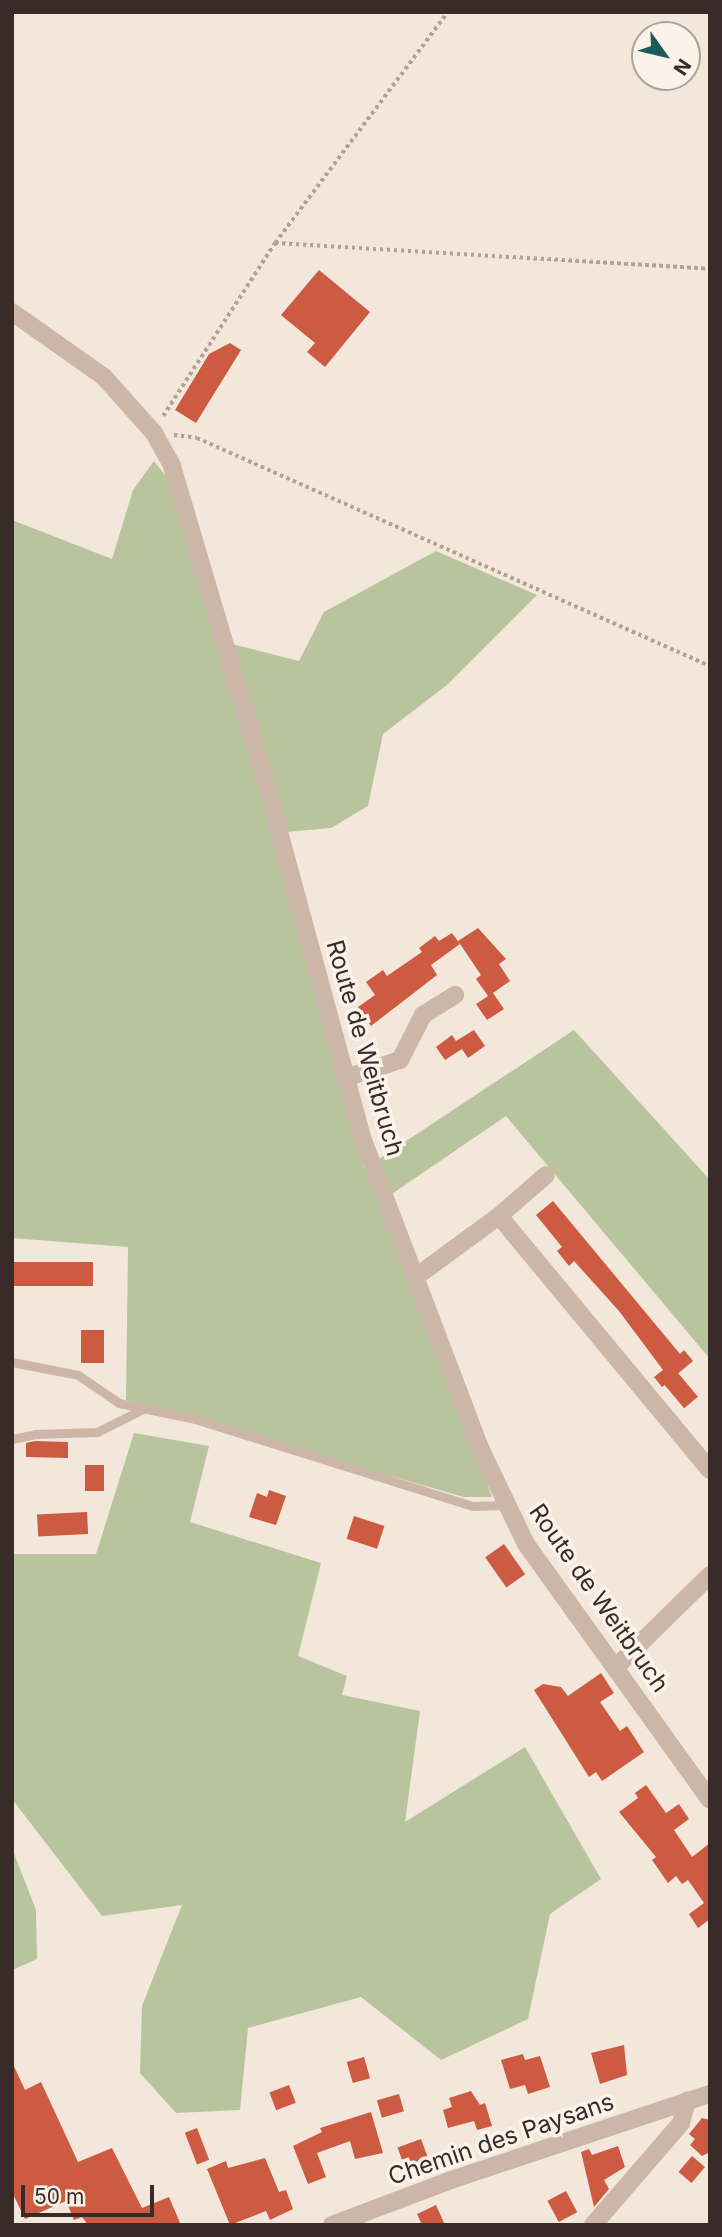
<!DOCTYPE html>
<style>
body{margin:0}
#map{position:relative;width:722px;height:2237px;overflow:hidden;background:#f3e7dc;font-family:Inter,sans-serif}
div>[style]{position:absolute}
.green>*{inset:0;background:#b8c49b}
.building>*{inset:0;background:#cc5b42;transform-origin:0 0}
.path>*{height:3.5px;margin-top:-1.75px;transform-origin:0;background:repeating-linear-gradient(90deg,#b8a091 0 3.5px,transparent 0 7px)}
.service>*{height:9px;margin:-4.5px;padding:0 4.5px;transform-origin:4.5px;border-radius:4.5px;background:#ccb6a7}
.minor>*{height:18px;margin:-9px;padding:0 9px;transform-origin:9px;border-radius:9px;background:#ccb6a7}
span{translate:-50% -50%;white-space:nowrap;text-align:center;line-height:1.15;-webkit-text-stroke:7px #fbf2e9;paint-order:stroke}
.street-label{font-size:24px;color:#392c28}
.frame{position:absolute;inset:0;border:14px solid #392c28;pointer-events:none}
.north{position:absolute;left:631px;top:21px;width:70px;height:70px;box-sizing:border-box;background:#fbf2e9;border:2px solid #ada39c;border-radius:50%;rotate:124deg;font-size:19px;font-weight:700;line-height:28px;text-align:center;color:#392c28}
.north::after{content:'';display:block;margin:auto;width:24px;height:32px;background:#1b5c5d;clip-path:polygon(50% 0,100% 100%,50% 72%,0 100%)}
.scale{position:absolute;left:21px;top:2185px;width:133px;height:32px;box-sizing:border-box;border:4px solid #392c28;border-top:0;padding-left:9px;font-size:21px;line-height:24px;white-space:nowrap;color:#392c28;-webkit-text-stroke:5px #fbf2e9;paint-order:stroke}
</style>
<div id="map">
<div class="green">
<i style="clip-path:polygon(154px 461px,173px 485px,285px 872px,364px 1169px,574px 1030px,710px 1180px,710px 1359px,506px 1116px,383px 1200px,492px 1497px,464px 1497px,126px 1400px,128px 1247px,12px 1238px,12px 520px,112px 559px,133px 490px)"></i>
<i style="clip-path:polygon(436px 551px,537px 595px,447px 685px,383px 734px,368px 806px,331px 828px,286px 832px,232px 644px,299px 661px,324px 612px)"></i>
<i style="clip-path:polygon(134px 1433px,209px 1446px,190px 1522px,321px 1563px,298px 1656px,347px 1676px,342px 1695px,420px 1711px,405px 1822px,525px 1747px,601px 1879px,550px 1914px,528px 2019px,441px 2060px,361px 1997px,248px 2028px,240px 2110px,176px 2113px,140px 2073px,142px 2006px,182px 1905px,102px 1916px,12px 1799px,12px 1554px,96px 1554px)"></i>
<i style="clip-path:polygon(12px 1848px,36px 1910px,37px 1959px,12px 1970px)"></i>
</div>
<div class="building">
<i style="clip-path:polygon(319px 270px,370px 312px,325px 367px,307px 352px,315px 343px,281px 315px)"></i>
<i style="clip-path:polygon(230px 343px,241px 350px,196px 423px,175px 410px,209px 354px)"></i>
<i style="clip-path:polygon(478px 928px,506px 959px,499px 964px,510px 981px,493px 993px,504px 1009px,487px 1020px,476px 1004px,488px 996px,476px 979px,481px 975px,458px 941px)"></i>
<i style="clip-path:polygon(452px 933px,460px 944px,431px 965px,437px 975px,371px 1026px,358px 1007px,375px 995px,366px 982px,383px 970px,387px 976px,422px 952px,419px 948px,435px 936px,439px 941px)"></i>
<i style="clip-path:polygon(474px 1030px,485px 1046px,468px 1058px,462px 1049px,445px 1060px,436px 1047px,452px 1035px,456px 1041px)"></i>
<i style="clip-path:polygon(553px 1201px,680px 1354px,684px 1350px,693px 1361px,662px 1387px,654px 1377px,663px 1370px,619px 1311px,574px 1261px,569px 1266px,557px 1251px,562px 1247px,536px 1215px)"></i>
<i style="left:12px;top:1262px;width:81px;height:24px"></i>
<i style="left:81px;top:1330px;width:23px;height:33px"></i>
<i style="left:678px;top:1373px;width:31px;height:18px;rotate:50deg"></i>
<i style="clip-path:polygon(35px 1441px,68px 1442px,68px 1458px,26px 1457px,26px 1443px)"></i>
<i style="left:85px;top:1465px;width:19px;height:26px"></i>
<i style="clip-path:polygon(269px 1490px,286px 1496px,276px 1525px,249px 1517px,257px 1493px,267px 1497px)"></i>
<i style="left:87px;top:1512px;width:22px;height:50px;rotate:87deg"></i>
<i style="left:354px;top:1516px;width:32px;height:24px;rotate:18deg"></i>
<i style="left:504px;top:1544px;width:37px;height:23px;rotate:55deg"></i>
<i style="clip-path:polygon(601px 1673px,614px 1693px,600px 1702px,620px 1731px,627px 1726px,644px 1752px,602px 1781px,596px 1772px,589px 1777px,534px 1690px,543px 1684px,561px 1687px,568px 1696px)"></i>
<i style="clip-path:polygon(646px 1785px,666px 1813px,679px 1804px,689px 1819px,674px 1830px,692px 1857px,710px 1843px,710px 1919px,698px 1928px,689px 1914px,704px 1903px,688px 1880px,682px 1884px,676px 1876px,668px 1883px,652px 1860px,656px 1857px,619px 1812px,638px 1798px,635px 1793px)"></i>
<i style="clip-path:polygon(624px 2045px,627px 2075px,600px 2084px,591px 2053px)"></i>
<i style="clip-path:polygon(523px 2054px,525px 2060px,540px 2056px,550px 2087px,528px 2094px,525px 2085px,510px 2089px,501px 2060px)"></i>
<i style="left:364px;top:2057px;width:22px;height:18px;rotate:74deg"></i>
<i style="clip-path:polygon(12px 2062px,25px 2090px,41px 2082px,78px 2162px,112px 2148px,142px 2208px,169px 2197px,181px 2225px,88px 2225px,82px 2217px,74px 2220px,66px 2201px,25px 2219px,12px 2192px)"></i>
<i style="left:289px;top:2085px;width:19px;height:21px;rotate:69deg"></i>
<i style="clip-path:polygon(471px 2091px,480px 2105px,485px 2103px,492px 2126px,477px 2130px,474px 2121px,448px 2128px,443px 2110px,452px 2107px,449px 2098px)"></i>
<i style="left:399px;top:2094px;width:18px;height:23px;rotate:74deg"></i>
<i style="clip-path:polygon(371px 2112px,383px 2153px,355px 2159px,350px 2141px,317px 2153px,326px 2177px,308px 2184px,293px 2146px,322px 2132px,320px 2128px)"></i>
<i style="clip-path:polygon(702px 2118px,710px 2120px,710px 2152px,702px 2156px,690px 2145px,695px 2139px,689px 2134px)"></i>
<i style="left:197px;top:2128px;width:34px;height:13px;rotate:69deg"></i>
<i style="left:421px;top:2139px;width:27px;height:25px;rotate:70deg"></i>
<i style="clip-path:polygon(618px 2146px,625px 2167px,604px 2180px,609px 2189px,594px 2207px,581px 2152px,589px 2149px,592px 2155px)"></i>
<i style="left:692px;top:2156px;width:17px;height:21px;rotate:40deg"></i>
<i style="clip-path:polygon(265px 2158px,279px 2192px,286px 2190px,293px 2209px,270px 2220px,266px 2211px,230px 2225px,207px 2169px,226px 2161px,228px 2168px)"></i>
<i style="left:566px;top:2191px;width:24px;height:21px;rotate:62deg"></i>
<i style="clip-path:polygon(436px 2205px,445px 2225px,422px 2225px,417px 2214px)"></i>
</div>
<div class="path">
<i style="left:275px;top:243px;width:436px;rotate:3.4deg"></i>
<i style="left:163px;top:416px;width:206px;rotate:-57.1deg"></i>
<i style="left:275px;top:243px;width:289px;rotate:-53.2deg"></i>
<i style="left:174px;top:435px;width:23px;rotate:7deg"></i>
<i style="left:197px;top:438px;width:561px;rotate:23.96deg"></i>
</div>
<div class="service">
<i style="left:12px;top:1362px;width:67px;rotate:11.1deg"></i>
<i style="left:78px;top:1375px;width:50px;rotate:34.3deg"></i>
<i style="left:119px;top:1403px;width:78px;rotate:11.9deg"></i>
<i style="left:195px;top:1419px;width:291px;rotate:17.4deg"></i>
<i style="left:473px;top:1506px;width:31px;rotate:-2deg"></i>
<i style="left:12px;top:1439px;width:25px;rotate:-12deg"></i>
<i style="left:36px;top:1434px;width:61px;rotate:-1.9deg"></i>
<i style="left:97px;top:1432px;width:54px;rotate:-26.6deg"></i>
</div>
<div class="minor">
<i style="left:12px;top:312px;width:113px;rotate:35.2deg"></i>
<i style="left:104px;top:377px;width:75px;rotate:48.2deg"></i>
<i style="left:154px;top:433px;width:38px;rotate:61deg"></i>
<i style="left:172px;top:466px;width:327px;rotate:73.5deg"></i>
<i style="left:265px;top:780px;width:373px;rotate:74.8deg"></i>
<i style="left:363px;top:1140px;width:329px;rotate:69.2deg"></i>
<i style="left:480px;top:1448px;width:106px;rotate:64.4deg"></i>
<i style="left:526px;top:1544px;width:315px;rotate:54.3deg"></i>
<i style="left:345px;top:1078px;width:58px;rotate:-18.1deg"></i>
<i style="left:400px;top:1060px;width:51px;rotate:-62.9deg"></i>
<i style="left:423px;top:1015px;width:38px;rotate:-32deg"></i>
<i style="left:499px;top:1216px;width:62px;rotate:-41.1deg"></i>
<i style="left:417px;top:1276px;width:102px;rotate:-36.2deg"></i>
<i style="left:499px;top:1216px;width:330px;rotate:50.3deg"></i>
<i style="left:616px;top:1667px;width:132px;rotate:-44.4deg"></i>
<i style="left:332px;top:2225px;width:127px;rotate:-20.7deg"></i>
<i style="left:451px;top:2180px;width:273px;rotate:-18.4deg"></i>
<i style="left:593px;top:2225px;width:135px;rotate:-49.2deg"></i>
<i style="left:681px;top:2123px;width:23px;rotate:-75deg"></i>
</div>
<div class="street-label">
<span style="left:365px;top:1048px;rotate:74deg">Route de Weitbruch</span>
<span style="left:599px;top:1598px;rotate:55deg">Route de Weitbruch</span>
<span style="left:501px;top:2139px;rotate:-19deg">Chemin des Paysans</span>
</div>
<div class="frame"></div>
<div class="north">N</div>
<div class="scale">50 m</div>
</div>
